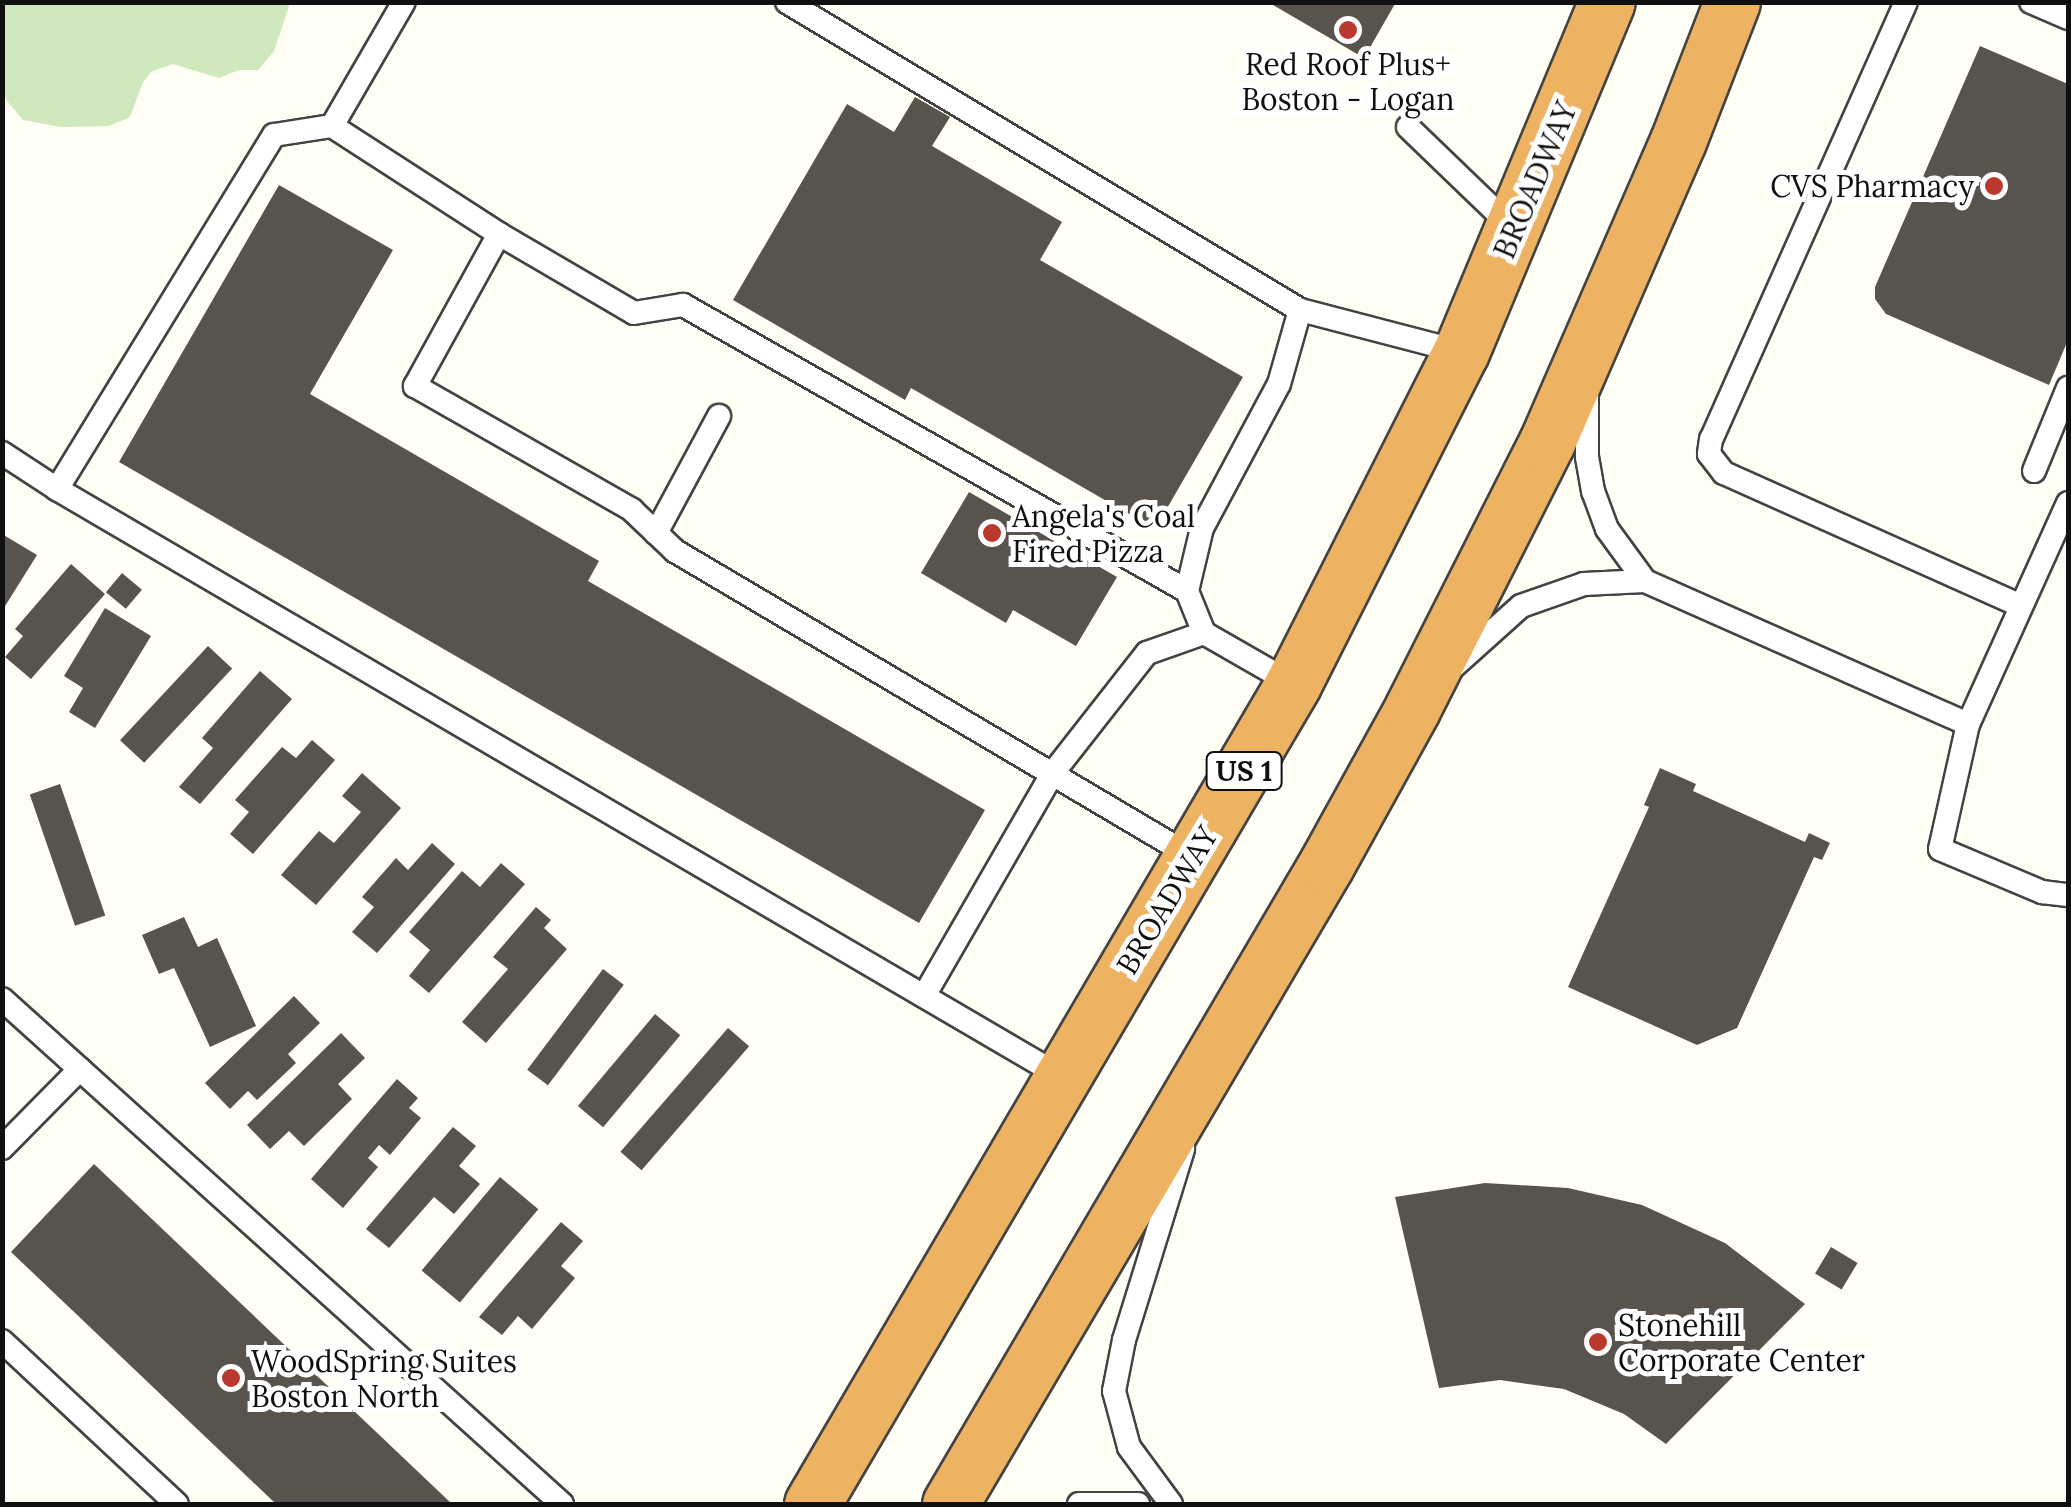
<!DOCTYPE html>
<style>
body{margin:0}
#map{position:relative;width:2071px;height:1507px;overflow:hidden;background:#fefef4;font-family:Lora,serif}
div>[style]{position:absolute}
.green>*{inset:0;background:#cfe8be}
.building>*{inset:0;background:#59534d;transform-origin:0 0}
.roads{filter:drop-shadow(2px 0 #434343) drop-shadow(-2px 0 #434343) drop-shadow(0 2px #434343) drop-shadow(0 -2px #434343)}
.lane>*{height:22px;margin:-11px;padding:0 11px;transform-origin:11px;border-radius:11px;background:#fff}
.highway>*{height:55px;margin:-27.5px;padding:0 27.5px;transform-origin:27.5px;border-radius:27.5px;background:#edb363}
.dots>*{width:28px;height:28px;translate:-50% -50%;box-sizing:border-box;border:5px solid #fff;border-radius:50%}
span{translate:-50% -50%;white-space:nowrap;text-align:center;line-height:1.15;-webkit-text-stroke:10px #fff;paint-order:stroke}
.shield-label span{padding:2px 8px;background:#fff;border:2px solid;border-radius:8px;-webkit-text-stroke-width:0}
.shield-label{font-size:28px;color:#101010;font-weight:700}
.poi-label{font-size:30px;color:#101010}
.right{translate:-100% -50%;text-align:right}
.left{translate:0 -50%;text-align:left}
.street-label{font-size:30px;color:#101010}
.frame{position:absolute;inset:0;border:5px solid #101010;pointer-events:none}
</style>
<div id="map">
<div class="green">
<i style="clip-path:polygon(2px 3px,3px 2px,290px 3px,274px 51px,258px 70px,239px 70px,219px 78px,173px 64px,152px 71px,143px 82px,130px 117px,109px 126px,61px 127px,23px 120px,7px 101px,2px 89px)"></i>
</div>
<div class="building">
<i style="clip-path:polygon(1268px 2px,1396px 2px,1364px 58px)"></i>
<i style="clip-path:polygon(1980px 46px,2068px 84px,2068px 340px,2049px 385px,1886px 314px,1875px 299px,1875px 287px)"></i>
<i style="clip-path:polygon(915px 97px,950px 117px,932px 146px,1062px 222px,1040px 260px,1243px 377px,1155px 529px,911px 388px,905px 400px,733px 300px,847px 104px,894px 132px)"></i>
<i style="clip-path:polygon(279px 185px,393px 250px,310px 394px,599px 561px,588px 581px,985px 810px,919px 923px,119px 462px)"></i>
<i style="clip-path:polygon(969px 492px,1117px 577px,1076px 646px,1013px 610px,1006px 623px,921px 573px)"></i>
<i style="clip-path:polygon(2px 534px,37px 555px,2px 611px)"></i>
<i style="clip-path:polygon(71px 564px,105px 594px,31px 679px,5px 657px,23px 636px,15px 629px)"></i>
<i style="left:122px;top:573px;width:26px;height:25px;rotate:40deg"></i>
<i style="clip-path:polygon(105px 608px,151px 636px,95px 728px,69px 712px,83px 688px,64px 676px)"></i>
<i style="left:208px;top:646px;width:33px;height:129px;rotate:43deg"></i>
<i style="clip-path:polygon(260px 671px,292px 699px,200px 804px,179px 787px,213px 748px,202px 738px)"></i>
<i style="clip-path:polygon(312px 740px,335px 760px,253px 854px,230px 834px,249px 812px,235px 800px,282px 747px,296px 758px)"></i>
<i style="clip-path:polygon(1660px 768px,1696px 784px,1693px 791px,1805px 842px,1809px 833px,1830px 843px,1822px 860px,1814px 857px,1737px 1028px,1697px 1045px,1568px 987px,1649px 807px,1644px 805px)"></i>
<i style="clip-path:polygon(362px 773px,401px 808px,316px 905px,281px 875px,319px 831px,334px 843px,361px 812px,342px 796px)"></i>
<i style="left:60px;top:784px;width:139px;height:32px;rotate:71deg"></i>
<i style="clip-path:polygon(432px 843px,455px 864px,377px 953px,352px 932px,374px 907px,362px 897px,396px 858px,408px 870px)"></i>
<i style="clip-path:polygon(501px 863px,525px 884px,429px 993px,409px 976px,430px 950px,409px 932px,462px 871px,480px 887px)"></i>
<i style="clip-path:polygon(536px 907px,551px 920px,544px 928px,567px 949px,486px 1043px,462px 1022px,508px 969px,493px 957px)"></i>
<i style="clip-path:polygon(184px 917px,198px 947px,217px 938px,256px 1026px,210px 1047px,174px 968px,159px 974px,142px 935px)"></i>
<i style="left:603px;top:969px;width:26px;height:126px;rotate:37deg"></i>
<i style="clip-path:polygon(294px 996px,320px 1023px,288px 1054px,296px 1063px,257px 1100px,248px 1091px,230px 1109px,205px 1083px)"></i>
<i style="left:655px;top:1014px;width:33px;height:120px;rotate:40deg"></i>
<i style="left:728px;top:1028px;width:28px;height:164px;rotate:41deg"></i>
<i style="clip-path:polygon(341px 1033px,365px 1058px,338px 1084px,352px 1099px,304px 1146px,289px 1131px,270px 1149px,247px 1125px)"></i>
<i style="clip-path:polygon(397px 1079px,418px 1098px,409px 1108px,421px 1118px,390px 1155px,379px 1145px,368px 1158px,378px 1167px,343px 1208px,311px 1179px)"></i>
<i style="clip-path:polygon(453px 1127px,476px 1146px,459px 1166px,480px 1184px,454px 1214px,434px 1197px,389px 1248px,366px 1229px)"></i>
<i style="clip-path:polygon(94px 1164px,452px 1504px,276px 1504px,11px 1252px)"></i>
<i style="left:500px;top:1177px;width:50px;height:122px;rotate:40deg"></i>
<i style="clip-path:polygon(1485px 1183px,1568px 1188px,1642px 1205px,1725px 1243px,1805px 1304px,1666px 1444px,1624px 1414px,1564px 1389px,1500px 1380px,1439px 1388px,1395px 1197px)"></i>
<i style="clip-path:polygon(561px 1222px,583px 1241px,561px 1266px,575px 1278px,532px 1329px,518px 1316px,502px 1335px,479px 1317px)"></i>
<i style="left:1831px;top:1247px;width:31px;height:31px;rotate:31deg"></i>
</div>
<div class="roads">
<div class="lane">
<i style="left:787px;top:2px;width:598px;rotate:30.98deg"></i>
<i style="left:1300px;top:310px;width:166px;rotate:14.6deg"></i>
<i style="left:1906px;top:2px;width:479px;rotate:114deg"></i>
<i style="left:1711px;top:439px;width:15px;rotate:98deg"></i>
<i style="left:1709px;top:454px;width:24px;rotate:52deg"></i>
<i style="left:1724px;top:473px;width:325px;rotate:24.1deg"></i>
<i style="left:2031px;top:2px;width:40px;rotate:23.4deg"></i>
<i style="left:332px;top:126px;width:199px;rotate:32.9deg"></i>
<i style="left:499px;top:234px;width:174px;rotate:118.9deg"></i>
<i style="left:415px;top:386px;width:250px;rotate:29.7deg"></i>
<i style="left:632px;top:510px;width:59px;rotate:43.6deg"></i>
<i style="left:675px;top:551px;width:599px;rotate:30.59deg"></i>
<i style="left:1408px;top:127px;width:147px;rotate:43.9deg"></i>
<i style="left:499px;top:234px;width:156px;rotate:30.3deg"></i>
<i style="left:634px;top:313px;width:50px;rotate:-9.3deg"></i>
<i style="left:683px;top:305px;width:579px;rotate:29.57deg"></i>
<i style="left:1187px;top:591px;width:45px;rotate:68deg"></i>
<i style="left:1204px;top:633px;width:103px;rotate:29.8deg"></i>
<i style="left:1587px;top:390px;width:67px;rotate:90deg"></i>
<i style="left:1587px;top:457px;width:35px;rotate:80deg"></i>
<i style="left:1593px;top:491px;width:40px;rotate:69.8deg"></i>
<i style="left:1607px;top:529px;width:64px;rotate:53.8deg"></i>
<i style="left:2px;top:453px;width:66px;rotate:33.2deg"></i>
<i style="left:57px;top:489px;width:415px;rotate:-58.5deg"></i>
<i style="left:274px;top:135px;width:59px;rotate:-8.8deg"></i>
<i style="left:332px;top:126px;width:143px;rotate:-59.9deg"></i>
<i style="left:2034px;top:471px;width:90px;rotate:-67.7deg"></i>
<i style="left:57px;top:489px;width:1164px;rotate:30.33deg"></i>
<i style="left:2068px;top:503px;width:243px;rotate:114.3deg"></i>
<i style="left:1968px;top:724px;width:128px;rotate:102.6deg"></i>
<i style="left:1940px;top:849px;width:111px;rotate:22.9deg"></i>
<i style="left:2042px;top:892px;width:26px;rotate:7deg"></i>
<i style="left:656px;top:533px;width:133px;rotate:-61.7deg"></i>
<i style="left:1187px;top:591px;width:65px;rotate:-76.6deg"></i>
<i style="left:1202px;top:528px;width:163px;rotate:-61.9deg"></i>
<i style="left:1279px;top:384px;width:77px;rotate:-74.2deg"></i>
<i style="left:1453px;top:667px;width:91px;rotate:-41.9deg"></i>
<i style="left:1521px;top:606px;width:67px;rotate:-19.2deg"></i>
<i style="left:1584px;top:584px;width:61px;rotate:-2.8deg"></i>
<i style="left:1645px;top:581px;width:353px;rotate:23.9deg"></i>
<i style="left:924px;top:996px;width:256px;rotate:-60deg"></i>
<i style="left:1052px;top:774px;width:154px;rotate:-51.9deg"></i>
<i style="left:1147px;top:653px;width:60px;rotate:-19.3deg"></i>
<i style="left:2px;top:999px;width:754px;rotate:42.04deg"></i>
<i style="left:2px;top:1148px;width:111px;rotate:-45.4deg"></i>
<i style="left:2px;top:1341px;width:239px;rotate:43deg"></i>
<i style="left:1079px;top:1504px;width:59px"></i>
<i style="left:1171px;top:1504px;width:71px;rotate:-126.4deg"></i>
<i style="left:1129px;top:1447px;width:58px;rotate:-105deg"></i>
<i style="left:1114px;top:1391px;width:52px;rotate:-78.9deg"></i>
<i style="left:1124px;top:1340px;width:200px;rotate:-72.8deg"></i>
</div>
<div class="highway">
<i style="left:812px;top:1504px;width:951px;rotate:-59.6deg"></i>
<i style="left:1293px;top:684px;width:372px;rotate:-63.2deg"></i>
<i style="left:1461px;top:352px;width:379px;rotate:-67.4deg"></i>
<i style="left:950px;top:1504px;width:741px;rotate:-59.53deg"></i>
<i style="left:1326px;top:865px;width:178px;rotate:-61.1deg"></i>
<i style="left:1412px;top:709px;width:299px;rotate:-63.2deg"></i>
<i style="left:1547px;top:442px;width:328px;rotate:-66.5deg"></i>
<i style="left:1678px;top:141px;width:149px;rotate:-68.8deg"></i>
</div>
</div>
<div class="dots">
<i style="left:1348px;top:30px;background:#bb382e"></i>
<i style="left:1994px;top:186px;background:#bb382e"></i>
<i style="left:992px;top:533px;background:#bb382e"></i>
<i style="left:1598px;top:1342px;background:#bb382e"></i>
<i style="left:231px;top:1378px;background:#bb382e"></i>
</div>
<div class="shield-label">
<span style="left:1244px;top:771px">US 1</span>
</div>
<div class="poi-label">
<span style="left:1348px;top:81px">Red Roof Plus+<br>Boston - Logan</span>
<span class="right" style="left:1974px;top:186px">CVS Pharmacy</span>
<span class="left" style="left:1012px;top:533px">Angela's Coal<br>Fired Pizza</span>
<span class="left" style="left:1618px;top:1342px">Stonehill<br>Corporate Center</span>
<span class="left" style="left:251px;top:1378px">WoodSpring Suites<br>Boston North</span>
</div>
<div class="street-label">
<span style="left:1535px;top:180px;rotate:-67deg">BROADWAY</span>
<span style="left:1167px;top:900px;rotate:-59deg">BROADWAY</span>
</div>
<div class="frame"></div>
</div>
